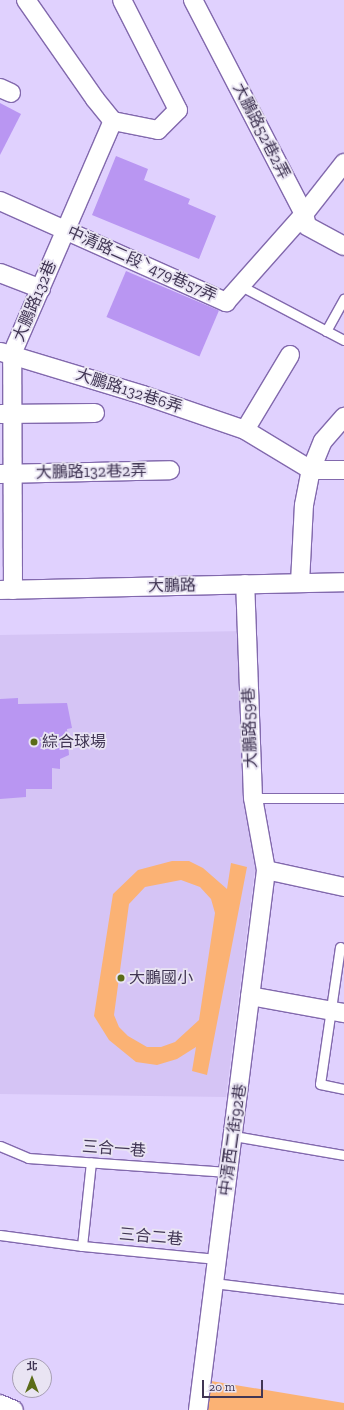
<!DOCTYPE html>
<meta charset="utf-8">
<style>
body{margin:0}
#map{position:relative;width:344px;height:1410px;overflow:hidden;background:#e0d1fe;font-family:"Zilla Slab","Noto Sans TC",serif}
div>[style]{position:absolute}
.built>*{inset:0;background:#d5c4f5}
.green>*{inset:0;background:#fbb274}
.building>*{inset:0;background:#b996f2;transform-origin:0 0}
.roads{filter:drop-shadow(1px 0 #8269ad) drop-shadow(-1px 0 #8269ad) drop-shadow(0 1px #8269ad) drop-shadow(0 -1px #8269ad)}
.lane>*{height:9px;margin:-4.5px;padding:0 4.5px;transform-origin:4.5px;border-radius:4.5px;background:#fff}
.street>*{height:18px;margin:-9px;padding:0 9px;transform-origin:9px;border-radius:9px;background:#fff}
.dots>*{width:11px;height:11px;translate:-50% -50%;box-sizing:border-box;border:2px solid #e9e4f3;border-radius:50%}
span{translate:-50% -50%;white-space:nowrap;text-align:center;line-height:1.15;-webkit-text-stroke:3.5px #e9e4f3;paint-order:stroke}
.street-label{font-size:16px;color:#413654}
.poi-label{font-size:16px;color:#413654}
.left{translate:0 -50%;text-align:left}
.north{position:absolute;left:12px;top:1358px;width:40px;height:40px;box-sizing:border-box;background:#e9e4f3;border:1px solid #a69eb3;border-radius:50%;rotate:0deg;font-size:11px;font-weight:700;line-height:16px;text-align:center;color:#413654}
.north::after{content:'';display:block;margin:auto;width:14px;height:18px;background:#5b6c18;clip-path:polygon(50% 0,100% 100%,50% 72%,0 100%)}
.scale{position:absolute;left:202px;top:1380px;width:61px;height:18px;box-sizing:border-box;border:2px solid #413654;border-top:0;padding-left:5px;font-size:12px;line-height:14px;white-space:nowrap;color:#413654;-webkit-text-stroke:3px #e9e4f3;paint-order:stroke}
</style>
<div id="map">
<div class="built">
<i style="clip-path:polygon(247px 631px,256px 861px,226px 1097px,0 1094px,0 635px)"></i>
</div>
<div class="green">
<i style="clip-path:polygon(evenodd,172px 861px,189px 861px,203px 868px,227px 889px,231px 863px,247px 867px,207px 1075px,192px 1071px,196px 1047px,177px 1059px,157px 1065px,136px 1062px,109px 1040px,94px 1016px,113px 894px,138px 870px,172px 861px,181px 880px,200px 887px,211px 899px,215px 913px,199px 1020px,175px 1042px,161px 1047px,147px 1047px,128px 1036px,119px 1027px,114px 1015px,129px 904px,145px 887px,181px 880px)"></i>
<i style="clip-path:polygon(205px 1380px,344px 1403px,344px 1410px,202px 1410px)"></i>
</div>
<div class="building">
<i style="clip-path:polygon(0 103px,21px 114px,0 155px)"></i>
<i style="clip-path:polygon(116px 156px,148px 169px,144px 180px,190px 199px,188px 204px,216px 216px,199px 259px,92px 215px)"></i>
<i style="left:126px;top:271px;width:101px;height:50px;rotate:23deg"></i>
<i style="clip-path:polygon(18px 698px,18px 704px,67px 703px,72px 728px,67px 729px,69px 755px,60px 759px,60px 769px,52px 768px,52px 789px,26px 789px,26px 797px,0 799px,0 699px)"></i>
</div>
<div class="roads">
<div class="lane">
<i style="left:241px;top:286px;width:116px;rotate:27.7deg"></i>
<i style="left:326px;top:331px;width:37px;rotate:-61deg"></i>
<i style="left:253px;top:798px;width:91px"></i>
<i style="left:340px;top:947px;width:138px;rotate:98.3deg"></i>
<i style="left:320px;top:1084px;width:25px;rotate:12deg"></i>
<i style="left:234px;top:1136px;width:112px;rotate:9.8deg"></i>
<i style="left:0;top:1146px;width:30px;rotate:23deg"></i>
<i style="left:28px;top:1158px;width:200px;rotate:4deg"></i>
<i style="left:0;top:1235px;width:83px;rotate:7.6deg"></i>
<i style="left:82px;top:1246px;width:84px;rotate:-83.9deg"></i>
<i style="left:82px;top:1246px;width:136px;rotate:5.5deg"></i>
<i style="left:214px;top:1283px;width:131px;rotate:7deg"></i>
</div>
<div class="street">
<i style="left:26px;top:0;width:121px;rotate:55.1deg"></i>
<i style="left:95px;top:99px;width:28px;rotate:51deg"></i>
<i style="left:193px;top:0;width:241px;rotate:62.6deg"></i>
<i style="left:304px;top:214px;width:12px;rotate:76deg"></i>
<i style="left:307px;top:226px;width:42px;rotate:28.4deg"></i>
<i style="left:0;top:88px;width:12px;rotate:24deg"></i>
<i style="left:113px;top:121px;width:46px;rotate:11.3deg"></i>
<i style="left:158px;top:130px;width:28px;rotate:-45deg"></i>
<i style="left:178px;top:110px;width:123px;rotate:-117deg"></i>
<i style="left:0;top:201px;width:248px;rotate:24.1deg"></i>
<i style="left:226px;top:302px;width:118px;rotate:-48.4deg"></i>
<i style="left:304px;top:214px;width:65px;rotate:-51.9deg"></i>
<i style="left:0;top:273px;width:44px;rotate:21.3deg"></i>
<i style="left:1px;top:352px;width:148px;rotate:16.8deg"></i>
<i style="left:143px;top:395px;width:108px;rotate:18.9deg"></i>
<i style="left:290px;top:355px;width:87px;rotate:121deg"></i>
<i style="left:245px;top:430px;width:77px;rotate:31.2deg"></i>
<i style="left:311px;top:470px;width:33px"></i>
<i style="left:1px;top:414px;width:94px;rotate:-0.6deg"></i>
<i style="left:0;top:474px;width:170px;rotate:-1.3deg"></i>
<i style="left:300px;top:583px;width:78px;rotate:-87.1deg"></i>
<i style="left:304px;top:505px;width:36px;rotate:-79deg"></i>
<i style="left:311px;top:470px;width:31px;rotate:-68deg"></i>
<i style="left:323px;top:441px;width:32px;rotate:-49deg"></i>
<i style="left:0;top:590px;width:344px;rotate:-1.3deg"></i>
<i style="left:13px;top:590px;width:236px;rotate:-90.2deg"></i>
<i style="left:12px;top:354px;width:254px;rotate:-66.6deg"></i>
<i style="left:266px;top:870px;width:80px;rotate:12.3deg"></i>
<i style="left:250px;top:996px;width:96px;rotate:10.3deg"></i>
<i style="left:0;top:1404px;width:15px;rotate:23deg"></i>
<i style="left:198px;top:1410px;width:544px;rotate:-82.82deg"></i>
<i style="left:266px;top:870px;width:73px;rotate:-100.2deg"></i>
<i style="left:253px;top:798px;width:214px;rotate:-92.1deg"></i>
</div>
</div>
<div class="dots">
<i style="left:34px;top:742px;background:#5b6c18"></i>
<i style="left:121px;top:978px;background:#5b6c18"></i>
</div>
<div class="street-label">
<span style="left:261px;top:131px;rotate:63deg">大鵬路52巷2弄</span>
<span style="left:142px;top:264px;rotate:24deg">中清路二段ˋ479巷57弄</span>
<span style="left:35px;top:301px;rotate:-67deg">大鵬路132巷</span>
<span style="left:129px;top:391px;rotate:18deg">大鵬路132巷6弄</span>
<span style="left:91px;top:472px;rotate:-1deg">大鵬路132巷2弄</span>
<span style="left:172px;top:586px;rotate:-1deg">大鵬路</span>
<span style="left:250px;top:728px;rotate:-92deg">大鵬路59巷</span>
<span style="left:233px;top:1140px;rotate:-82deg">中清西二街92巷</span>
<span style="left:114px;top:1149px;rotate:4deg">三合一巷</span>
<span style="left:151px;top:1237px;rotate:5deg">三合二巷</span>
</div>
<div class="poi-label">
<span class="left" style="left:42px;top:742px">綜合球場</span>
<span class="left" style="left:129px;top:978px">大鵬國小</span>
</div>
<div class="north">北</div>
<div class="scale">20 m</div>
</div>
